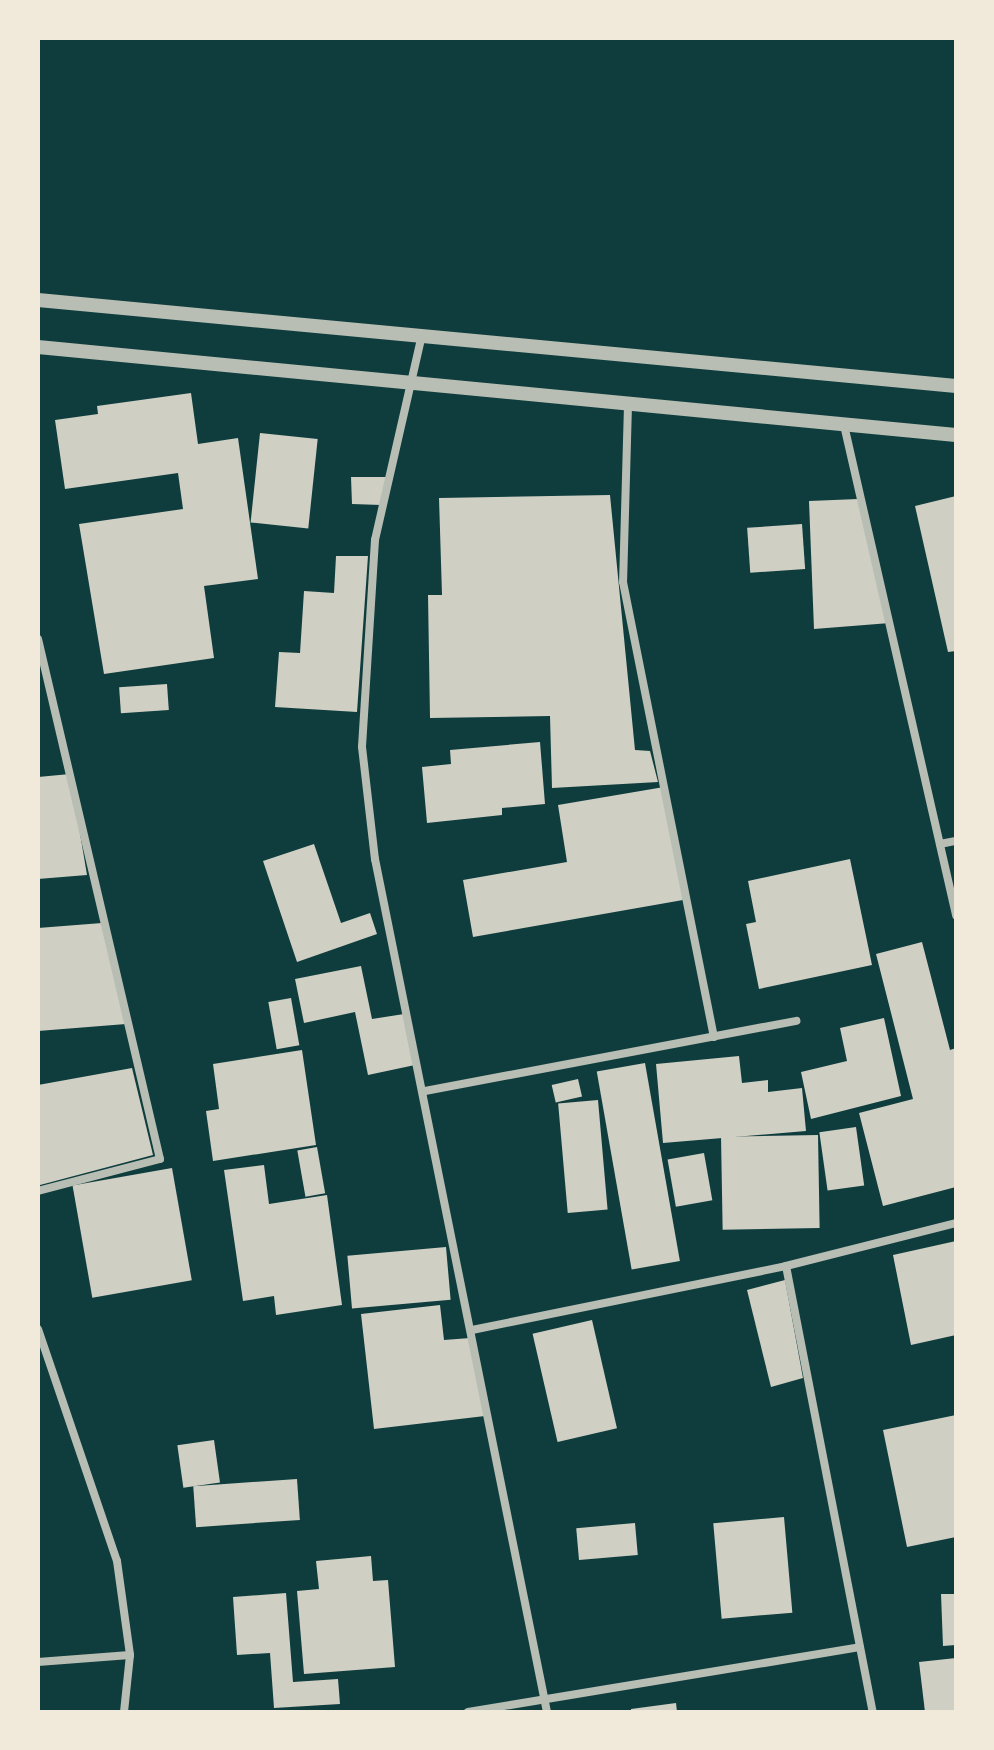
<!DOCTYPE html>
<style>
body{margin:0}
#map{position:relative;width:994px;height:1750px;overflow:hidden;background:#0f3d3e;font-family:"Alegreya Sans",sans-serif}
div>[style]{position:absolute}
.building>*{inset:0;background:#cfcfc3;transform-origin:0 0}
.minor>*{height:8px;margin:-4px;padding:0 4px;transform-origin:4px;border-radius:4px;background:#b8beb3}
.tertiary>*{height:14px;margin:-7px;padding:0 7px;transform-origin:7px;border-radius:7px;background:#b8beb3}
span{translate:-50% -50%;white-space:nowrap;text-align:center;line-height:1.15;-webkit-text-stroke:6px #f1e9da;paint-order:stroke}
.frame{position:absolute;inset:0;border:40px solid #f1e9da;pointer-events:none}
</style>
<div id="map">
<div class="building">
<i style="clip-path:polygon(191px 393px,198px 444px,238px 438px,258px 579px,204px 586px,214px 658px,104px 674px,79px 524px,183px 509px,178px 473px,65px 489px,55px 420px,98px 414px,97px 406px)"></i>
<i style="left:260px;top:433px;width:58px;height:90px;rotate:6deg"></i>
<i style="clip-path:polygon(351px 477px,386px 477px,381px 505px,352px 504px)"></i>
<i style="clip-path:polygon(610px 495px,635px 750px,650px 751px,658px 782px,552px 788px,550px 716px,430px 718px,428px 595px,442px 595px,439px 498px)"></i>
<i style="clip-path:polygon(956px 496px,956px 651px,948px 652px,915px 506px)"></i>
<i style="clip-path:polygon(858px 499px,890px 623px,814px 629px,809px 501px)"></i>
<i style="left:802px;top:524px;width:45px;height:55px;rotate:86deg"></i>
<i style="clip-path:polygon(336px 556px,368px 556px,357px 712px,275px 707px,279px 652px,300px 653px,304px 591px,334px 593px)"></i>
<i style="left:167px;top:684px;width:26px;height:48px;rotate:86deg"></i>
<i style="clip-path:polygon(540px 742px,545px 804px,502px 808px,502px 815px,427px 823px,422px 767px,451px 764px,450px 750px)"></i>
<i style="clip-path:polygon(70px 774px,87px 875px,38px 879px,38px 777px)"></i>
<i style="clip-path:polygon(664px 787px,683px 900px,473px 937px,463px 880px,567px 862px,558px 805px)"></i>
<i style="clip-path:polygon(314px 844px,341px 923px,370px 913px,377px 934px,297px 962px,263px 861px)"></i>
<i style="clip-path:polygon(850px 859px,872px 965px,759px 989px,746px 924px,756px 922px,748px 881px)"></i>
<i style="clip-path:polygon(102px 923px,126px 1024px,38px 1031px,38px 928px)"></i>
<i style="clip-path:polygon(922px 942px,950px 1050px,956px 1048px,956px 1187px,883px 1206px,859px 1113px,913px 1099px,876px 954px)"></i>
<i style="clip-path:polygon(361px 966px,372px 1019px,404px 1014px,415px 1065px,368px 1075px,355px 1012px,304px 1023px,295px 979px)"></i>
<i style="left:291px;top:998px;width:48px;height:23px;rotate:80deg"></i>
<i style="clip-path:polygon(884px 1018px,901px 1096px,811px 1119px,801px 1072px,847px 1061px,840px 1028px)"></i>
<i style="clip-path:polygon(302px 1050px,316px 1145px,213px 1161px,206px 1111px,219px 1109px,213px 1064px)"></i>
<i style="clip-path:polygon(739px 1056px,742px 1083px,768px 1080px,768px 1092px,802px 1088px,806px 1131px,663px 1143px,656px 1064px)"></i>
<i style="left:645px;top:1063px;width:201px;height:49px;rotate:80deg"></i>
<i style="clip-path:polygon(132px 1068px,153px 1155px,40px 1185px,38px 1085px)"></i>
<i style="left:578px;top:1079px;width:18px;height:27px;rotate:77deg"></i>
<i style="left:598px;top:1100px;width:110px;height:40px;rotate:85deg"></i>
<i style="left:856px;top:1127px;width:59px;height:37px;rotate:82deg"></i>
<i style="left:818px;top:1135px;width:93px;height:97px;rotate:89deg"></i>
<i style="left:317px;top:1147px;width:47px;height:20px;rotate:80deg"></i>
<i style="left:704px;top:1153px;width:48px;height:37px;rotate:80deg"></i>
<i style="clip-path:polygon(264px 1165px,269px 1204px,327px 1195px,342px 1305px,276px 1315px,274px 1296px,243px 1301px,224px 1170px)"></i>
<i style="left:172px;top:1168px;width:114px;height:101px;rotate:80deg"></i>
<i style="clip-path:polygon(956px 1241px,956px 1335px,911px 1345px,893px 1255px)"></i>
<i style="left:446px;top:1247px;width:53px;height:99px;rotate:85deg"></i>
<i style="clip-path:polygon(785px 1280px,803px 1378px,771px 1387px,747px 1290px)"></i>
<i style="clip-path:polygon(440px 1305px,444px 1340px,470px 1338px,485px 1416px,374px 1429px,361px 1314px)"></i>
<i style="left:592px;top:1320px;width:111px;height:61px;rotate:77deg"></i>
<i style="clip-path:polygon(956px 1415px,956px 1537px,907px 1547px,883px 1430px)"></i>
<i style="left:214px;top:1440px;width:43px;height:37px;rotate:82deg"></i>
<i style="left:297px;top:1479px;width:41px;height:104px;rotate:86deg"></i>
<i style="left:784px;top:1517px;width:96px;height:71px;rotate:85deg"></i>
<i style="left:635px;top:1523px;width:32px;height:59px;rotate:85deg"></i>
<i style="clip-path:polygon(371px 1556px,373px 1581px,388px 1580px,395px 1667px,304px 1674px,297px 1591px,319px 1589px,316px 1561px)"></i>
<i style="clip-path:polygon(286px 1593px,293px 1682px,338px 1679px,340px 1704px,274px 1708px,270px 1653px,237px 1655px,233px 1597px)"></i>
<i style="clip-path:polygon(941px 1594px,956px 1594px,956px 1645px,943px 1646px)"></i>
<i style="clip-path:polygon(956px 1658px,956px 1712px,925px 1712px,919px 1662px)"></i>
<i style="clip-path:polygon(676px 1703px,677px 1712px,631px 1712px,631px 1709px)"></i>
</div>
<div class="minor">
<i style="left:421px;top:339px;width:206px;rotate:102.9deg"></i>
<i style="left:375px;top:540px;width:207px;rotate:93.6deg"></i>
<i style="left:362px;top:747px;width:113px;rotate:83.4deg"></i>
<i style="left:375px;top:859px;width:870px;rotate:78.6deg"></i>
<i style="left:628px;top:405px;width:177px;rotate:91.6deg"></i>
<i style="left:623px;top:582px;width:464px;rotate:78.7deg"></i>
<i style="left:844px;top:425px;width:503px;rotate:77.12deg"></i>
<i style="left:38px;top:639px;width:534px;rotate:76.8deg"></i>
<i style="left:160px;top:1159px;width:126px;rotate:165.3deg"></i>
<i style="left:940px;top:844px;width:16px;rotate:-11deg"></i>
<i style="left:425px;top:1091px;width:378px;rotate:-10.7deg"></i>
<i style="left:786px;top:1266px;width:454px;rotate:79deg"></i>
<i style="left:38px;top:1329px;width:245px;rotate:71.2deg"></i>
<i style="left:117px;top:1561px;width:95px;rotate:82.1deg"></i>
<i style="left:130px;top:1655px;width:57px;rotate:96deg"></i>
<i style="left:472px;top:1330px;width:320px;rotate:-11.5deg"></i>
<i style="left:786px;top:1266px;width:175px;rotate:-14.2deg"></i>
<i style="left:38px;top:1662px;width:92px;rotate:-4.4deg"></i>
<i style="left:468px;top:1712px;width:397px;rotate:-9.4deg"></i>
</div>
<div class="tertiary">
<i style="left:38px;top:300px;width:922px;rotate:5.35deg"></i>
<i style="left:38px;top:347px;width:922px;rotate:5.48deg"></i>
</div>
<div class="frame"></div>
</div>
